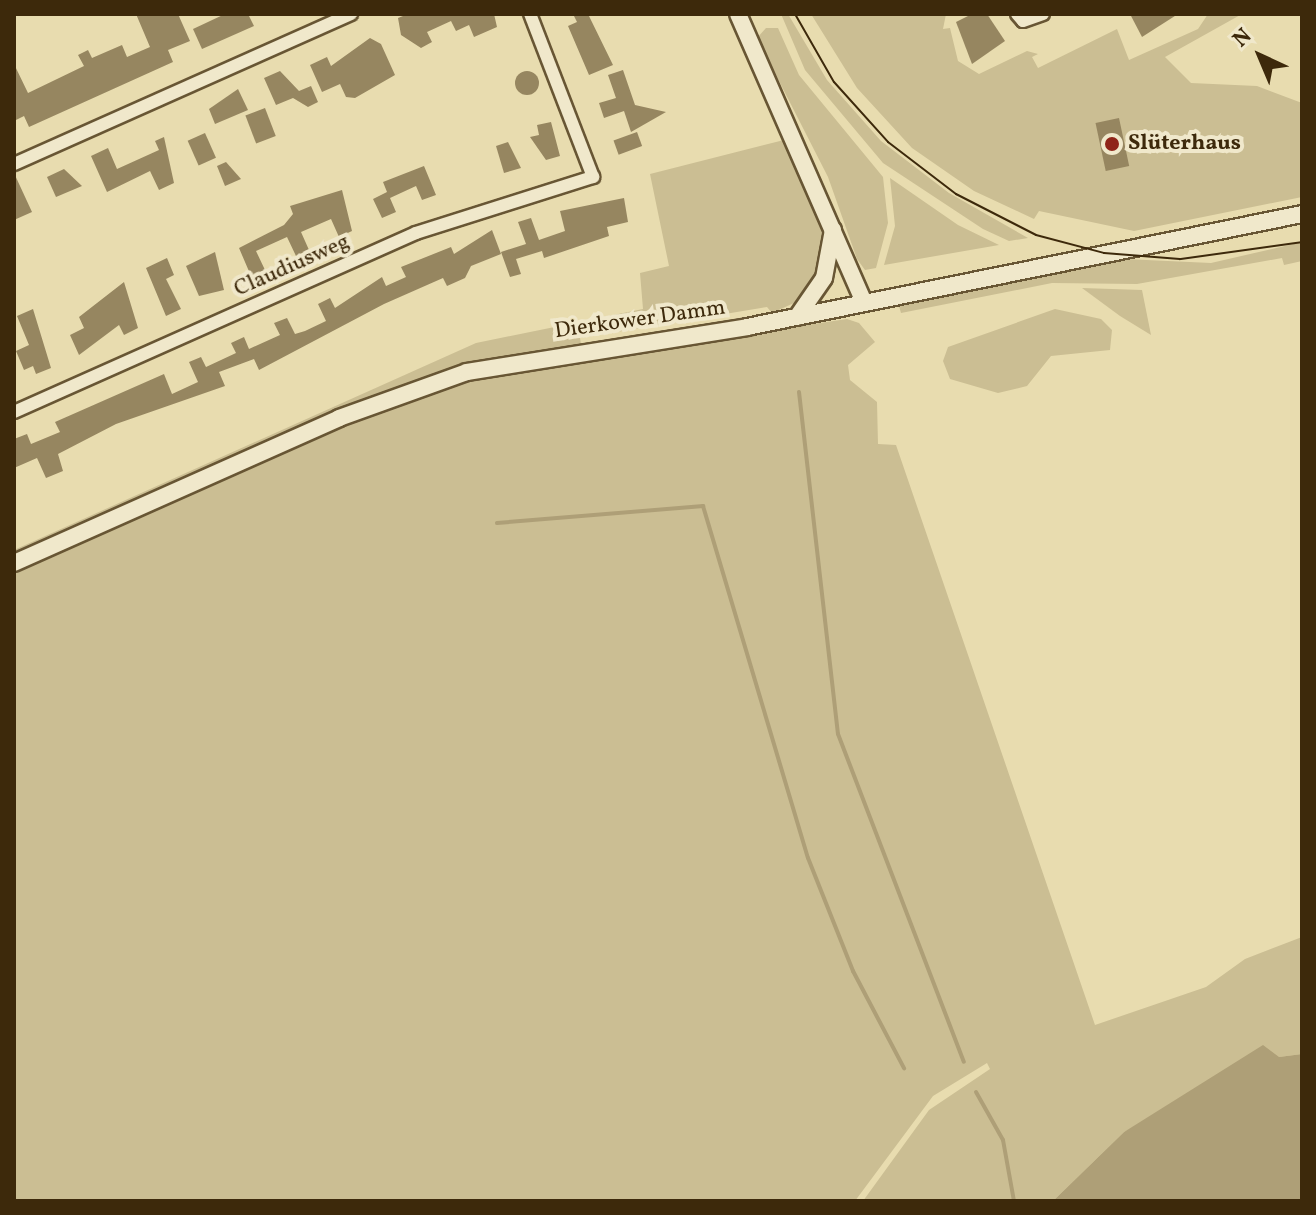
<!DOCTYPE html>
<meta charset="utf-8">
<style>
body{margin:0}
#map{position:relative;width:1316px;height:1215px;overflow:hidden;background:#e8dcaf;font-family:Vollkorn,serif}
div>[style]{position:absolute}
.green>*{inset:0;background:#cbbe93}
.water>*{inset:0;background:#ae9f77}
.stream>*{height:4px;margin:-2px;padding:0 2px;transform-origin:2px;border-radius:2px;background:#ae9f77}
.building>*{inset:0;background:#968660;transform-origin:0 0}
.round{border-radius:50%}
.roads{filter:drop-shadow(2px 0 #685634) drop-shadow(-2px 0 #685634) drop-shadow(0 2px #685634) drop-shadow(0 -2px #685634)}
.minor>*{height:12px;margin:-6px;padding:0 6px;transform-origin:6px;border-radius:6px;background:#f0e8cb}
.tertiary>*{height:16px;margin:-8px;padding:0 8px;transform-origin:8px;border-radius:8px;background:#f0e8cb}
.tram>*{height:2px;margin:-1px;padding:0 1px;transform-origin:1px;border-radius:1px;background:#3d290b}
.dots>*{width:22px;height:22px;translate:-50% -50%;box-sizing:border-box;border:4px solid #f0e8cb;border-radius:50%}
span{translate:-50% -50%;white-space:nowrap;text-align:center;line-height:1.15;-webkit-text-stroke:8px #f0e8cb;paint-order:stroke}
.poi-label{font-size:22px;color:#3d290b;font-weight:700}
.left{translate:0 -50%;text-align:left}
.street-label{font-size:22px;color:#3d290b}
.frame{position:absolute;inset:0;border:16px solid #3d290b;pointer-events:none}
.north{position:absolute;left:1220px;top:16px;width:80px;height:80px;-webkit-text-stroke:6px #f0e8cb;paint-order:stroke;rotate:316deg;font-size:22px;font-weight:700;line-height:32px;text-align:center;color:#3d290b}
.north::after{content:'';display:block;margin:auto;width:28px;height:36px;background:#3d290b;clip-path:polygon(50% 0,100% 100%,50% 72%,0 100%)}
</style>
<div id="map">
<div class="green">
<i style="clip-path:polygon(781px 14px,788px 14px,827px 80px,881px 141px,949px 193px,1028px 238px,1009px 241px,983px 229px,883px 163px,805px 70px)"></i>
<i style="clip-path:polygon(811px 14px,946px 14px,943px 29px,950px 28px,958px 61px,979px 74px,1027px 51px,1038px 54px,1032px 57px,1038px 68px,1117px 29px,1129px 60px,1198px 29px,1208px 14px,1242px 14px,1165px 57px,1191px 83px,1257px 86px,1302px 103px,1302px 197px,1134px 231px,1039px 211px,1034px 219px,974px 191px,912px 148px,857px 88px)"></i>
<i style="clip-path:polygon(766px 28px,778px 28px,799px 75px,883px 177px,888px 223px,876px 268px,865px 270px,857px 259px,828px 177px,757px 38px)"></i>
<i style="clip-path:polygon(784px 140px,822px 210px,829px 253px,805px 298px,772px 313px,767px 307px,580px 338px,583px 358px,847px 319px,859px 323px,875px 342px,848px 365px,850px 380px,877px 402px,878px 444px,896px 445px,1095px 1025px,1206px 987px,1245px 959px,1302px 937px,1302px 1054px,1279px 1057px,1124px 1132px,1053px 1201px,863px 1201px,929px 1110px,990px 1069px,987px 1063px,933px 1096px,855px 1201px,14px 1201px,14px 550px,476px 343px,643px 309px,640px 273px,669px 266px,650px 174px)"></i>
<i style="clip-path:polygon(890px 178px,958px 225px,999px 245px,884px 265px,895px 226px)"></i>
<i style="clip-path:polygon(1302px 242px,1302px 261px,1284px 265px,1282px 258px,1137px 284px,1052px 283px,901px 313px,899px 306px,1125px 259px,1211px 263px)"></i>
<i style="clip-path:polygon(1082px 288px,1142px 290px,1151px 335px,1120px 316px)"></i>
<i style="clip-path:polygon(1055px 309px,1101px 319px,1112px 330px,1110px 350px,1051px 356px,1027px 386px,998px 393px,950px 379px,943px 361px,948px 347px)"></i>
</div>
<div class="water">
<i style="clip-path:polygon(1263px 1045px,1279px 1057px,1302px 1054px,1302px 1201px,1053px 1201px,1124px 1132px)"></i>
</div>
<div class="stream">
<i style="left:799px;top:392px;width:344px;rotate:83.5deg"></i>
<i style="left:838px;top:734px;width:351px;rotate:69deg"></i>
<i style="left:497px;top:523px;width:207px;rotate:-4.7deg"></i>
<i style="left:703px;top:506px;width:367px;rotate:73.4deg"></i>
<i style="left:808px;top:858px;width:122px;rotate:68.3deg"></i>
<i style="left:853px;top:971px;width:110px;rotate:62.3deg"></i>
<i style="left:976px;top:1092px;width:55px;rotate:60.6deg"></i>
<i style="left:1003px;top:1140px;width:62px;rotate:79.8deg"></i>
</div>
<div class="building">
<i style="clip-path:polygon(136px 14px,178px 14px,190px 41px,168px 50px,173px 62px,29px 127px,24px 116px,14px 121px,14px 64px,28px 93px,84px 66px,78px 55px,88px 50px,92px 58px,122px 45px,127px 57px,150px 47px)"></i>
<i style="clip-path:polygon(225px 14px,248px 14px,254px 26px,202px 49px,193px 29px)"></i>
<i style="clip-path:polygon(408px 14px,494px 14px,497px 27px,474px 37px,469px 25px,456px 31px,451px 21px,427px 32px,432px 42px,421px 48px,401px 35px,398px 18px)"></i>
<i style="clip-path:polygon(573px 14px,588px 14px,613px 65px,589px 75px,568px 26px,577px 22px)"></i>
<i style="clip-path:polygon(972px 14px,987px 14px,1005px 41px,972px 64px,956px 22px)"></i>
<i style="clip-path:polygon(1130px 14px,1178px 14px,1142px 37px)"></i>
<i style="clip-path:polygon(370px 38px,381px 44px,395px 75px,355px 98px,346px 97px,340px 84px,322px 92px,310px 65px,327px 57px,331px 66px)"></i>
<i style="clip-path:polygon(623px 70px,635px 105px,666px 112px,631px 132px,624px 111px,604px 118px,599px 103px,616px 98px,608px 75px)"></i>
<i style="clip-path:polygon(280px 71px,299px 91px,311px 86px,318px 102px,308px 107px,293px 98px,276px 105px,264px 78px)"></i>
<i class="round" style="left:515px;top:71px;width:24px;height:24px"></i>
<i style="clip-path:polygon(238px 89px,248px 110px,215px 124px,209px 109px)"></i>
<i style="left:265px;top:108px;width:30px;height:21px;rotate:69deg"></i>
<i style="left:1119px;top:118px;width:49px;height:24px;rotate:78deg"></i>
<i style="clip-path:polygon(551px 122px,560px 156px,546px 160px,530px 137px,539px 135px,537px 125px)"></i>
<i style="left:637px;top:132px;width:15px;height:25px;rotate:70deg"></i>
<i style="left:205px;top:133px;width:27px;height:19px;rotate:66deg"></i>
<i style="clip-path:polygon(164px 137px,174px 183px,159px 190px,150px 171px,107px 192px,91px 156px,108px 148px,117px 169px,159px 150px,155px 141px)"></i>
<i style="clip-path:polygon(508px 142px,521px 168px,504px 173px,496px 146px)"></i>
<i style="clip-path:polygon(226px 162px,241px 179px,225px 186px,217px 166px)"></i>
<i style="clip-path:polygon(424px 166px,436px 195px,422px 200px,416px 186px,390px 198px,396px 212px,382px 218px,373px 199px,387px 192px,383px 182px)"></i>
<i style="clip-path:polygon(64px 169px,82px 186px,56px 197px,47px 177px)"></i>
<i style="clip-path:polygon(14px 173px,32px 212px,14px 220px)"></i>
<i style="clip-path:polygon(342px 190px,352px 231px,339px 237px,331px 219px,301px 232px,309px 250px,296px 256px,287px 237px,256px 251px,265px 270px,251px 276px,239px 248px,284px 225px,293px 214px,290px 206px)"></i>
<i style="clip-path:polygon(624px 198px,628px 222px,607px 227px,609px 236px,544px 258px,542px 251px,516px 259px,521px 274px,510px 277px,501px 252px,526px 244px,518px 222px,531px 218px,539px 240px,565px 231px,560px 211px)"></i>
<i style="clip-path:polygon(492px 230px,501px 254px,471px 266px,465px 278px,447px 286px,443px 278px,384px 304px,259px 370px,254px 359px,219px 372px,225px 386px,116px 424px,58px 454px,63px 471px,46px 478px,37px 458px,14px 468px,14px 439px,27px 434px,31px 444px,60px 432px,55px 422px,164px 374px,172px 394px,198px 382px,189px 362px,201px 357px,206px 367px,236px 353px,231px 343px,244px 337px,249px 349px,280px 335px,274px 323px,287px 318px,295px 334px,305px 331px,326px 321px,318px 304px,330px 298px,335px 308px,382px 277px,386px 286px,406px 277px,401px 267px,451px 247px,454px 254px)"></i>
<i style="clip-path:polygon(215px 252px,224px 290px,199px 296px,186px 266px)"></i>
<i style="clip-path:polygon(167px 258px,174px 275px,166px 279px,181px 309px,166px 316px,146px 268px)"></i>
<i style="clip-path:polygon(124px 282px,138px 328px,124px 335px,119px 325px,79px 355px,70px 335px,84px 328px,79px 317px)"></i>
<i style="clip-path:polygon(33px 309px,51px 368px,36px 374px,33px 366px,24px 370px,16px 351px,29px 345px,17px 316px)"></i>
</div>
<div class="roads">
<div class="minor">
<i style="left:1017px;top:14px;width:9px;rotate:49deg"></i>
<i style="left:1023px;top:21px;width:21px;rotate:-19deg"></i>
<i style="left:14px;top:164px;width:369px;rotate:-24deg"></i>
<i style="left:14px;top:412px;width:440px;rotate:-24deg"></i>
<i style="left:416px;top:233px;width:186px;rotate:-17.6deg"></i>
<i style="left:593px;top:177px;width:175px;rotate:-111.1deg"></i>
</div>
<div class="tertiary">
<i style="left:738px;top:14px;width:315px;rotate:66.4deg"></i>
<i style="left:797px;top:317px;width:47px;rotate:-55.3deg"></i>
<i style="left:824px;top:278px;width:49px;rotate:-79.4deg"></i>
<i style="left:14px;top:563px;width:356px;rotate:-24deg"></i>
<i style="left:339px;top:418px;width:136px;rotate:-19.8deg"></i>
<i style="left:467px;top:372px;width:284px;rotate:-9.1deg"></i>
<i style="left:747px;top:327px;width:566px;rotate:-11.51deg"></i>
</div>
</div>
<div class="tram">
<i style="left:795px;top:14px;width:78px;rotate:60.2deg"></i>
<i style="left:834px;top:82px;width:81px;rotate:48deg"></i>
<i style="left:888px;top:142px;width:86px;rotate:37.4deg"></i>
<i style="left:956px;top:194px;width:90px;rotate:27.1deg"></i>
<i style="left:1036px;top:235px;width:70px;rotate:14.8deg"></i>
<i style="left:1104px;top:253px;width:76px;rotate:4.5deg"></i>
<i style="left:1180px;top:259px;width:123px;rotate:-7.9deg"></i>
</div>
<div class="dots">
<i style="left:1112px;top:144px;background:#8f2418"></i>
</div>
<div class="poi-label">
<span class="left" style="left:1128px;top:144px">Slüterhaus</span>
</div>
<div class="street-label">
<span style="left:292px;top:266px;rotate:-24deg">Claudiusweg</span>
<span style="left:640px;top:320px;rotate:-8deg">Dierkower Damm</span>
</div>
<div class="frame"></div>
<div class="north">N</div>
</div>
